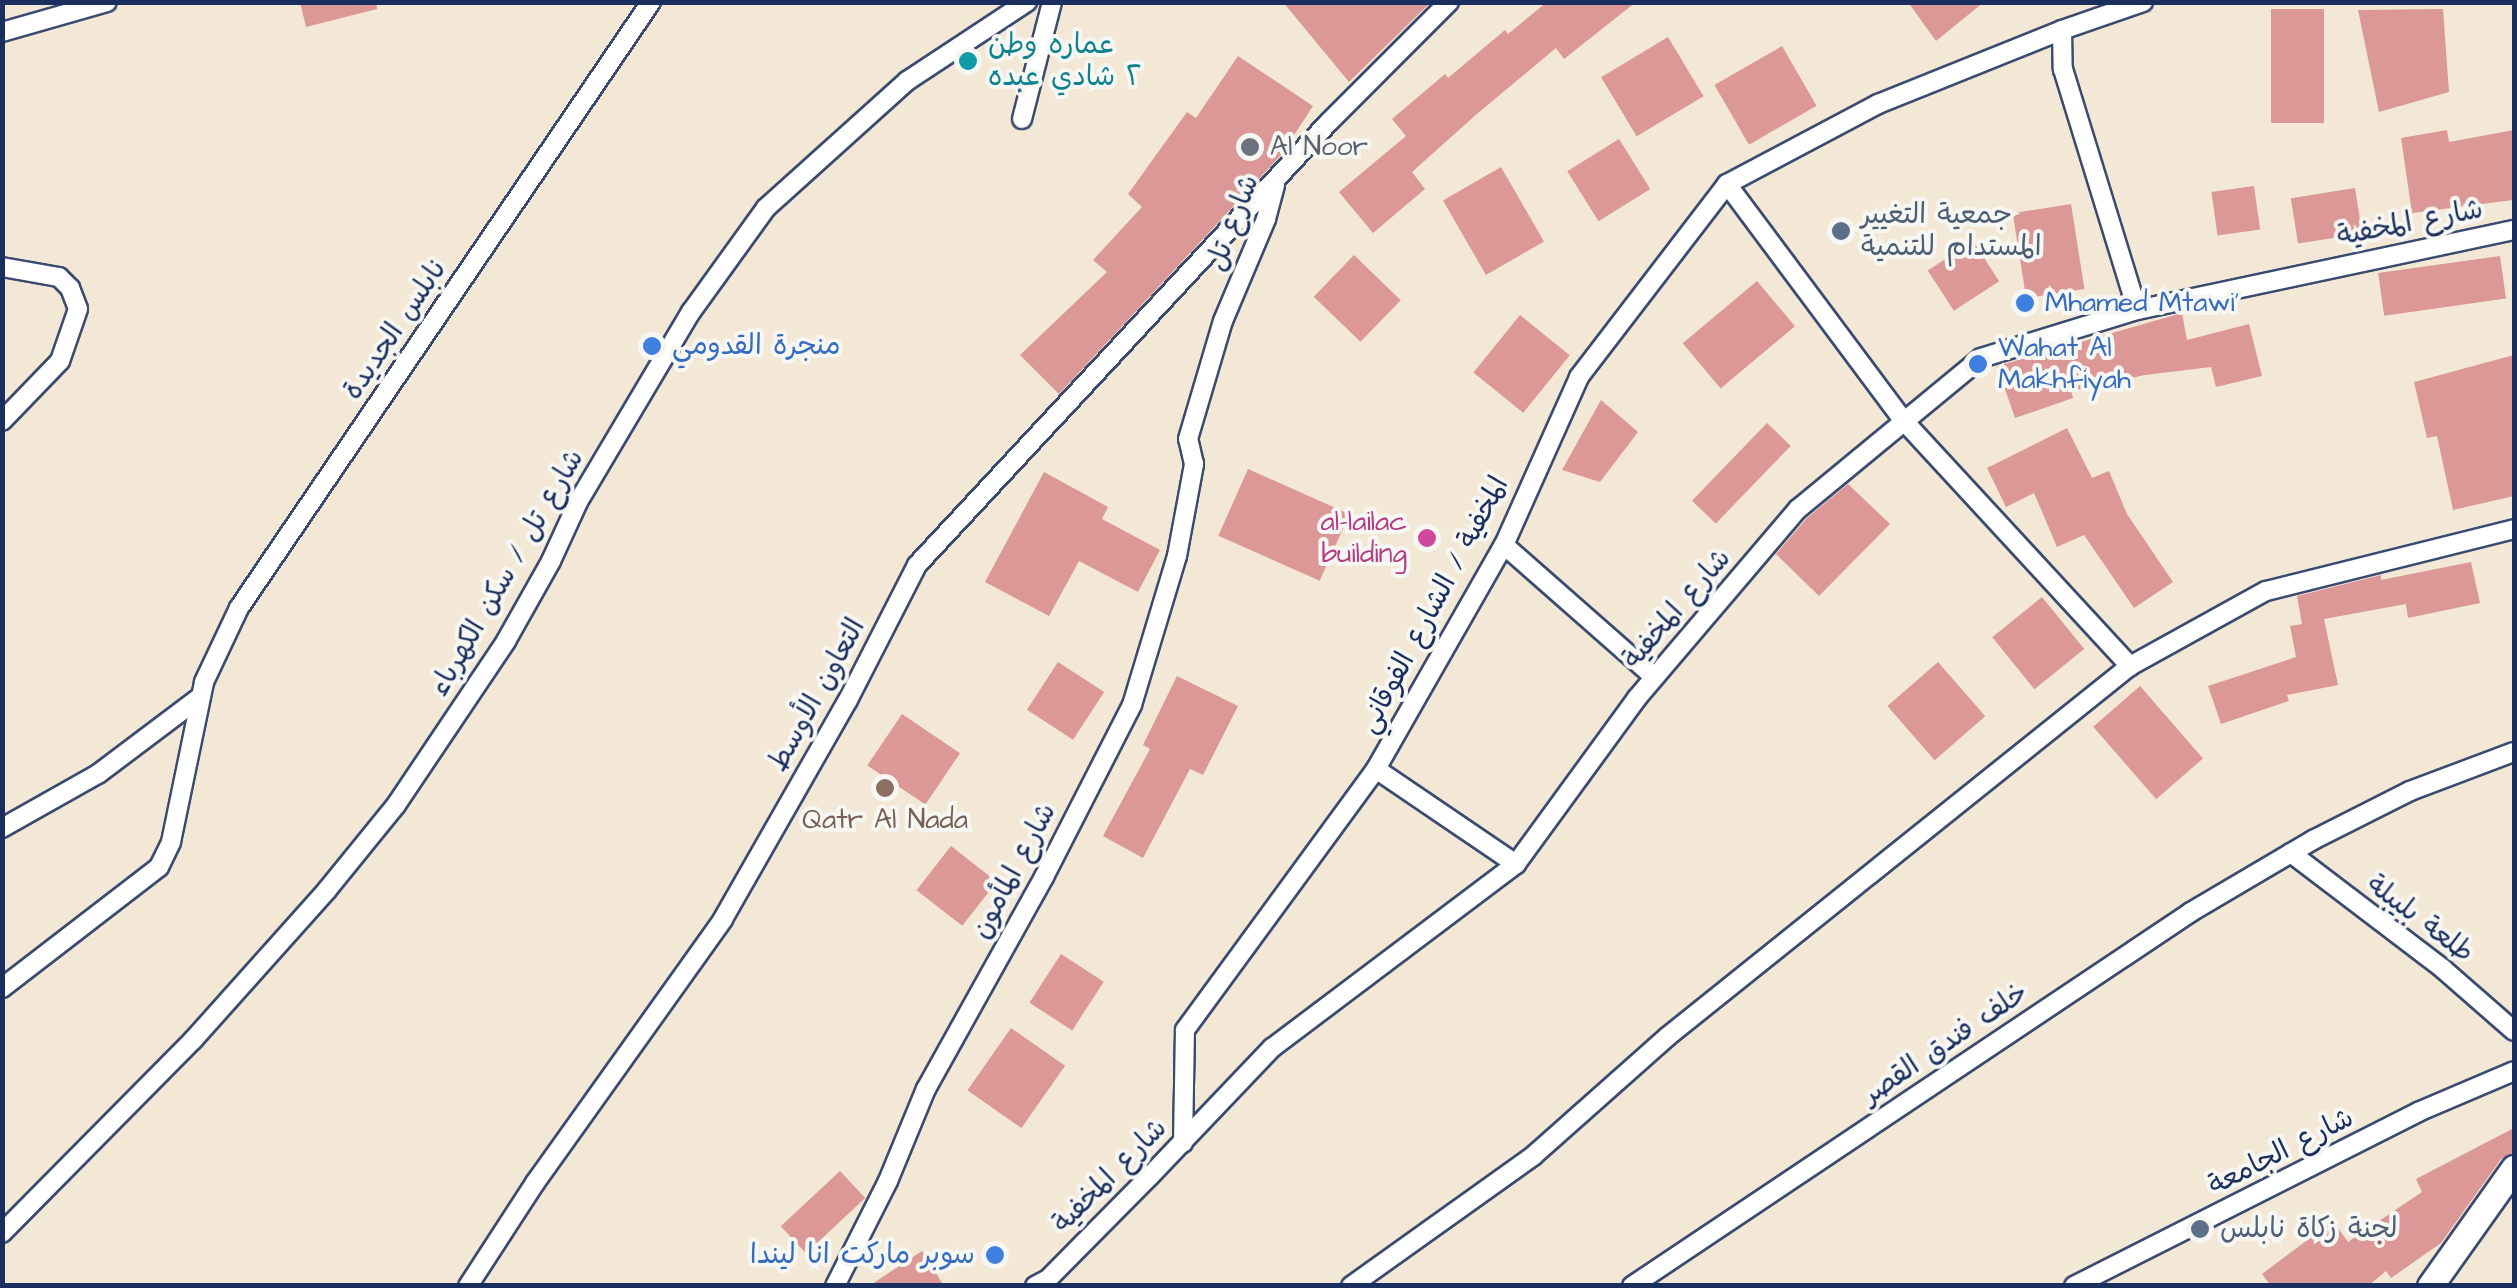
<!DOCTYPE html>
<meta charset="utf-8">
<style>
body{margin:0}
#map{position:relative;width:2517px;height:1288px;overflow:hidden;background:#f3e8d5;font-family:"Architects Daughter","Playpen Sans Arabic",sans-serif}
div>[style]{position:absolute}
.building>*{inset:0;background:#db9896;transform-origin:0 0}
.roads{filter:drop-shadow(2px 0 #3b4b70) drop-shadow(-2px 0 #3b4b70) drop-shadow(0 2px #3b4b70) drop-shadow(0 -2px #3b4b70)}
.minor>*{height:18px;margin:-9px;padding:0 9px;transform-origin:9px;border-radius:9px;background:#fff}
.secondary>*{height:25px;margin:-12.5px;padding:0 12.5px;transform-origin:12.5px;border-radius:12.5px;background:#fff}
.dots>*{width:28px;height:28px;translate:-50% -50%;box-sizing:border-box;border:5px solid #f6f6f2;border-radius:50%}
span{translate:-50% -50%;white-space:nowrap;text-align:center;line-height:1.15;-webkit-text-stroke:8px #f6f6f2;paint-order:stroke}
.culture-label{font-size:28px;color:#0d838f}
.left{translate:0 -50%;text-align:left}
.worship-label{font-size:28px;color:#5b616d}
.service-label{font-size:28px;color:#4e5e75}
.street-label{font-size:28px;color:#1b2f5e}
.shop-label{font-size:28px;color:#366cbe}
.right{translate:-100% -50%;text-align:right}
.hotel-label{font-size:28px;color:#b23c85}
.education-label{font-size:28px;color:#785e54}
.frame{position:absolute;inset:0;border:5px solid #1b2f5e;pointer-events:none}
</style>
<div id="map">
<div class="building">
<i style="clip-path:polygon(300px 2px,376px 2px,377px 9px,306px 27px)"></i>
<i style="clip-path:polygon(1283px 2px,1431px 2px,1349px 82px)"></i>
<i style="clip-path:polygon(1547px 2px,1636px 2px,1564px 59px,1556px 48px,1478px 113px,1412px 172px,1425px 189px,1373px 233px,1339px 192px,1406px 136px,1392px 119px,1445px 74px,1448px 78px,1505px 30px,1508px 34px)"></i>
<i style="clip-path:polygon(1908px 2px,1984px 2px,1936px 41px)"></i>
<i style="left:2271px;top:9px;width:53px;height:114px"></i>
<i style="clip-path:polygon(2443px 9px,2449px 92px,2379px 112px,2358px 10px)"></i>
<i style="left:1668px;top:37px;width:69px;height:78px;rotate:59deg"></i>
<i style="left:1782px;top:46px;width:69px;height:78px;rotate:60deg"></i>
<i style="clip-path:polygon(1238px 56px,1313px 106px,1281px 155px,1059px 394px,1020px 355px,1107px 272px,1093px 260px,1142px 207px,1128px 194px,1187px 112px,1196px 118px)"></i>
<i style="clip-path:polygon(2447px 130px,2449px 142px,2514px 130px,2513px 200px,2412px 213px,2401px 138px)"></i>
<i style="left:1619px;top:139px;width:59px;height:61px;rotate:58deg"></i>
<i style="left:1501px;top:167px;width:86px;height:67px;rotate:60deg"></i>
<i style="left:2254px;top:186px;width:44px;height:43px;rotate:82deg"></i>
<i style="left:2355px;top:188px;width:46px;height:65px;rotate:81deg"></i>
<i style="left:2071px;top:204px;width:86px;height:59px;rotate:81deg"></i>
<i style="left:1973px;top:241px;width:48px;height:54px;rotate:57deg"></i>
<i style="left:1354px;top:255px;width:65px;height:58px;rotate:44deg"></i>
<i style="left:2500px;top:256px;width:43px;height:123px;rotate:82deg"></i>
<i style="left:1757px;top:281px;width:59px;height:97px;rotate:50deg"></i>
<i style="clip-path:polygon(2182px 313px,2187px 340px,2249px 324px,2262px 376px,2216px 387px,2211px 367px,2145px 375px,2071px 391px,2073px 398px,2015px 418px,1997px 366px)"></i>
<i style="left:1520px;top:315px;width:64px;height:74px;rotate:39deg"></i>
<i style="clip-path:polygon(2514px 355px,2514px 496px,2453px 510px,2437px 436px,2427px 438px,2414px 382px)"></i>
<i style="clip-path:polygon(1601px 400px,1638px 432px,1600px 482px,1562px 470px)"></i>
<i style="left:1767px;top:423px;width:33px;height:108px;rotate:44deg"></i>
<i style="clip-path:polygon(2067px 428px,2092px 478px,2109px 471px,2127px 514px,2173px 582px,2134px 608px,2084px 535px,2057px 547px,2034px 493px,2006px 507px,1987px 468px)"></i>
<i style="left:1248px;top:469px;width:111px;height:73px;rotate:24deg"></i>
<i style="clip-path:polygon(1044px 472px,1108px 507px,1102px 519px,1160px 550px,1138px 592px,1079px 561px,1049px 616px,985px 582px)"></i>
<i style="clip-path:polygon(1848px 484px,1890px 524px,1819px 596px,1776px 554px,1807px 518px)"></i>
<i style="clip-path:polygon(2471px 562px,2480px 603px,2408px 618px,2406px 604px,2324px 619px,2338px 685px,2287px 695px,2289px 701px,2221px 724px,2208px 686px,2296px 657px,2290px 626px,2302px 624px,2297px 596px,2381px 575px,2381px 580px)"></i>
<i style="left:2042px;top:597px;width:67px;height:64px;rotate:51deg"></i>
<i style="left:1058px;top:662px;width:55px;height:57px;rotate:33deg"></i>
<i style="left:1938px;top:662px;width:72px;height:67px;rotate:49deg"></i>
<i style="clip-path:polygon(1177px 676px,1238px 706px,1203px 775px,1190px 769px,1143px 858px,1103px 836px,1150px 749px,1143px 745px)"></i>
<i style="left:2140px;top:686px;width:96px;height:62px;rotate:49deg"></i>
<i style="left:902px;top:714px;width:70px;height:62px;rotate:34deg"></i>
<i style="left:951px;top:846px;width:58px;height:56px;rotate:38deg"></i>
<i style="left:1061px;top:954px;width:51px;height:58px;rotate:33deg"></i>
<i style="left:1011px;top:1028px;width:66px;height:76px;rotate:35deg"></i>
<i style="clip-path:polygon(2514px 1128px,2514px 1152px,2501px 1159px,2441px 1243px,2391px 1278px,2386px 1271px,2368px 1286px,2271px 1286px,2262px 1274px,2333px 1221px,2348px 1242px,2422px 1192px,2416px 1179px)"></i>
<i style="left:840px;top:1171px;width:37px;height:81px;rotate:47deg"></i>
<i style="clip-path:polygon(922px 1251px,944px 1286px,869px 1286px)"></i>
</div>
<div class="roads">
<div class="minor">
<i style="left:2062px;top:30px;width:39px;rotate:89deg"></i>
<i style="left:2063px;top:69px;width:252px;rotate:72.9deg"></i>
<i style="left:2px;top:32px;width:109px;rotate:-15.9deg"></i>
<i style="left:1022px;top:119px;width:121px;rotate:-75.6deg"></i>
<i style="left:1727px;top:184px;width:294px;rotate:53.3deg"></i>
<i style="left:1903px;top:420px;width:335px;rotate:47.3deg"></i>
<i style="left:2px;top:267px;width:58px;rotate:10deg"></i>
<i style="left:59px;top:277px;width:16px;rotate:45deg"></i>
<i style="left:70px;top:288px;width:22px;rotate:69deg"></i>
<i style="left:78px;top:309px;width:55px;rotate:109.1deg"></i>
<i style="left:60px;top:361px;width:83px;rotate:134deg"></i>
<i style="left:1504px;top:545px;width:200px;rotate:41.3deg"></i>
<i style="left:1376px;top:769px;width:169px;rotate:34.2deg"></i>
<i style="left:2px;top:828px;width:110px;rotate:-29.4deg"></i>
<i style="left:98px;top:774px;width:128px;rotate:-37deg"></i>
<i style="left:2291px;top:853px;width:191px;rotate:37.3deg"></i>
<i style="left:2443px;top:969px;width:94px;rotate:41.1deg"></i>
<i style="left:2px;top:988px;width:198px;rotate:-37.6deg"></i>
<i style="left:159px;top:867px;width:28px;rotate:-64deg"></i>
<i style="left:171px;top:842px;width:163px;rotate:-78.3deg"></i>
<i style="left:204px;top:682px;width:82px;rotate:-64.7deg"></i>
<i style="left:239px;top:608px;width:733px;rotate:-55.79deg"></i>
<i style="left:1183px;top:1143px;width:113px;rotate:-89deg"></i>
<i style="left:1185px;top:1030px;width:323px;rotate:-53.8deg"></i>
<i style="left:1376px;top:769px;width:258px;rotate:-60.3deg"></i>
<i style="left:1504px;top:545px;width:184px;rotate:-65.9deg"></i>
<i style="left:1579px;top:377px;width:243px;rotate:-52.5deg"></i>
<i style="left:1727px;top:184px;width:171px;rotate:-27.9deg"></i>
<i style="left:1878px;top:104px;width:198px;rotate:-21.9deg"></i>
<i style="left:2062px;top:30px;width:86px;rotate:-19.1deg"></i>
<i style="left:2px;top:1233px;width:272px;rotate:-45.3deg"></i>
<i style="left:193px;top:1040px;width:201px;rotate:-48.2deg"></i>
<i style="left:327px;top:890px;width:109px;rotate:-50.9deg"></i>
<i style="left:396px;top:805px;width:197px;rotate:-56.1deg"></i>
<i style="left:506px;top:641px;width:92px;rotate:-60.6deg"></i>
<i style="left:551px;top:561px;width:65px;rotate:-65.4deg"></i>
<i style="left:578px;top:502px;width:221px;rotate:-59.3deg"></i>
<i style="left:691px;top:312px;width:128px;rotate:-54.2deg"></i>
<i style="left:766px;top:208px;width:190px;rotate:-42deg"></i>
<i style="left:907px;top:81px;width:144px;rotate:-33.4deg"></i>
<i style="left:468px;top:1286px;width:123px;rotate:-57deg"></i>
<i style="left:535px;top:1183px;width:324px;rotate:-54.5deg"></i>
<i style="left:723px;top:919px;width:252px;rotate:-60.3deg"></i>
<i style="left:848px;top:700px;width:152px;rotate:-62.9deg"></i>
<i style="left:917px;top:565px;width:605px;rotate:-47.08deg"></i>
<i style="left:1329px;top:122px;width:170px;rotate:-45deg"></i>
<i style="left:835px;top:1286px;width:118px;rotate:-63.2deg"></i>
<i style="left:888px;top:1181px;width:100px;rotate:-67.6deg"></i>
<i style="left:926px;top:1089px;width:243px;rotate:-60.9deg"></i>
<i style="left:1044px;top:877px;width:193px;rotate:-62.9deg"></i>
<i style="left:1132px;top:705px;width:156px;rotate:-73.2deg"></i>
<i style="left:1177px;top:556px;width:94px;rotate:-79.5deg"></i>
<i style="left:1194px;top:464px;width:26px;rotate:-103deg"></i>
<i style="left:1188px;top:439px;width:123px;rotate:-73.5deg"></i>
<i style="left:1223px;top:321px;width:111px;rotate:-67.1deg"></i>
<i style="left:1266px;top:219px;width:35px;rotate:-75deg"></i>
<i style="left:1035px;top:1286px;width:15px;rotate:-28deg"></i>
<i style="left:1048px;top:1279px;width:145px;rotate:-45.3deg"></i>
<i style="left:1150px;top:1176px;width:177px;rotate:-46.4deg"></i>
<i style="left:1272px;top:1048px;width:306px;rotate:-37deg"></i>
<i style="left:1516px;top:864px;width:205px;rotate:-53.9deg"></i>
<i style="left:1637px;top:698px;width:248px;rotate:-49.6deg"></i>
<i style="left:1798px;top:509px;width:237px;rotate:-39.5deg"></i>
<i style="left:1981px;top:358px;width:163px;rotate:-17.1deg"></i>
<i style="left:2137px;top:310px;width:385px;rotate:-12deg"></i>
<i style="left:1351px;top:1286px;width:224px;rotate:-35.5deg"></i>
<i style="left:1533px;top:1156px;width:179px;rotate:-41.6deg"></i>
<i style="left:1667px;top:1037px;width:593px;rotate:-38.71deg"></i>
<i style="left:2130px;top:666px;width:155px;rotate:-28.9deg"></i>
<i style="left:2266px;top:591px;width:256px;rotate:-14deg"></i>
<i style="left:1632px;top:1286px;width:673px;rotate:-33.78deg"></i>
<i style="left:2191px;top:912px;width:142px;rotate:-30.5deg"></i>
<i style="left:2313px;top:840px;width:109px;rotate:-26.8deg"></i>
<i style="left:2410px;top:791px;width:111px;rotate:-20.6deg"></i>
<i style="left:2074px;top:1286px;width:386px;rotate:-26.8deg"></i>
<i style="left:2418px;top:1112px;width:104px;rotate:-23.1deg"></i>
</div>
<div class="secondary">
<i style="left:2430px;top:1286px;width:145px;rotate:-54.6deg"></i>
</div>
</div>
<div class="dots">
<i style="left:968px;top:61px;background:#0f9aa8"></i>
<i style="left:1250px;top:147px;background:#6b7280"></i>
<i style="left:1841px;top:231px;background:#5c6f8a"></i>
<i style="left:2025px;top:303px;background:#3f7fe0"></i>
<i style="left:652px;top:346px;background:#3f7fe0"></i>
<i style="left:1978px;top:364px;background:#3f7fe0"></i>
<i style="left:1427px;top:538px;background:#d1479c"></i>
<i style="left:885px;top:788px;background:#8d6e63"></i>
<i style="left:2200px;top:1229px;background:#5c6f8a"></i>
<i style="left:995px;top:1255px;background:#3f7fe0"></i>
</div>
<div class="culture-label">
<span class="left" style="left:988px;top:61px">عماره وطن<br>٢ شادي عبده</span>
</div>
<div class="worship-label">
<span class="left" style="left:1270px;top:147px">Al Noor</span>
</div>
<div class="service-label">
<span class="left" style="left:1861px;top:231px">جمعية التغيير<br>المستدام للتنمية</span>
<span class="left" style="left:2220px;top:1229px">لجنة زكاة نابلس</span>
</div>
<div class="street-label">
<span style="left:1233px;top:223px;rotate:-69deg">شارع تل</span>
<span style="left:2410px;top:223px;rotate:-11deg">شارع المخفية</span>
<span style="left:395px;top:330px;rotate:-56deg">نابلس الجديدة</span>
<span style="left:507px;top:573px;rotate:-60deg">شارع تل / سكن الكهرباء</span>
<span style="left:1434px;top:605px;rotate:-62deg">المخفية / الشارع الفوقاني</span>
<span style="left:1677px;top:609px;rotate:-49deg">شارع المخفية</span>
<span style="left:817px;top:695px;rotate:-61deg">التعاون الأوسط</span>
<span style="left:1014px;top:871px;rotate:-62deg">شارع المأمون</span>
<span style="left:2420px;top:919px;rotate:37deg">طلعة بليبلة</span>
<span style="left:1945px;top:1044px;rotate:-34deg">خلف فندق القصر</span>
<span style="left:2281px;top:1152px;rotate:-27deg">شارع الجامعة</span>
<span style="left:1110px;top:1176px;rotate:-45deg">شارع المخفية</span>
</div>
<div class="shop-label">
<span class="left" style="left:2045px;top:303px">Mhamed Mtawi'</span>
<span class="left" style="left:672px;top:346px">منجرة القدومي</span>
<span class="left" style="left:1998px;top:364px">Wahat Al<br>Makhfiyah</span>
<span class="right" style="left:975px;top:1255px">سوبر ماركت انا ليندا</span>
</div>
<div class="hotel-label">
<span class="right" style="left:1407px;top:538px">al-lailac<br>building</span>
</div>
<div class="education-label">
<span style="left:885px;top:820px">Qatr Al Nada</span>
</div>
<div class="frame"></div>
</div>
